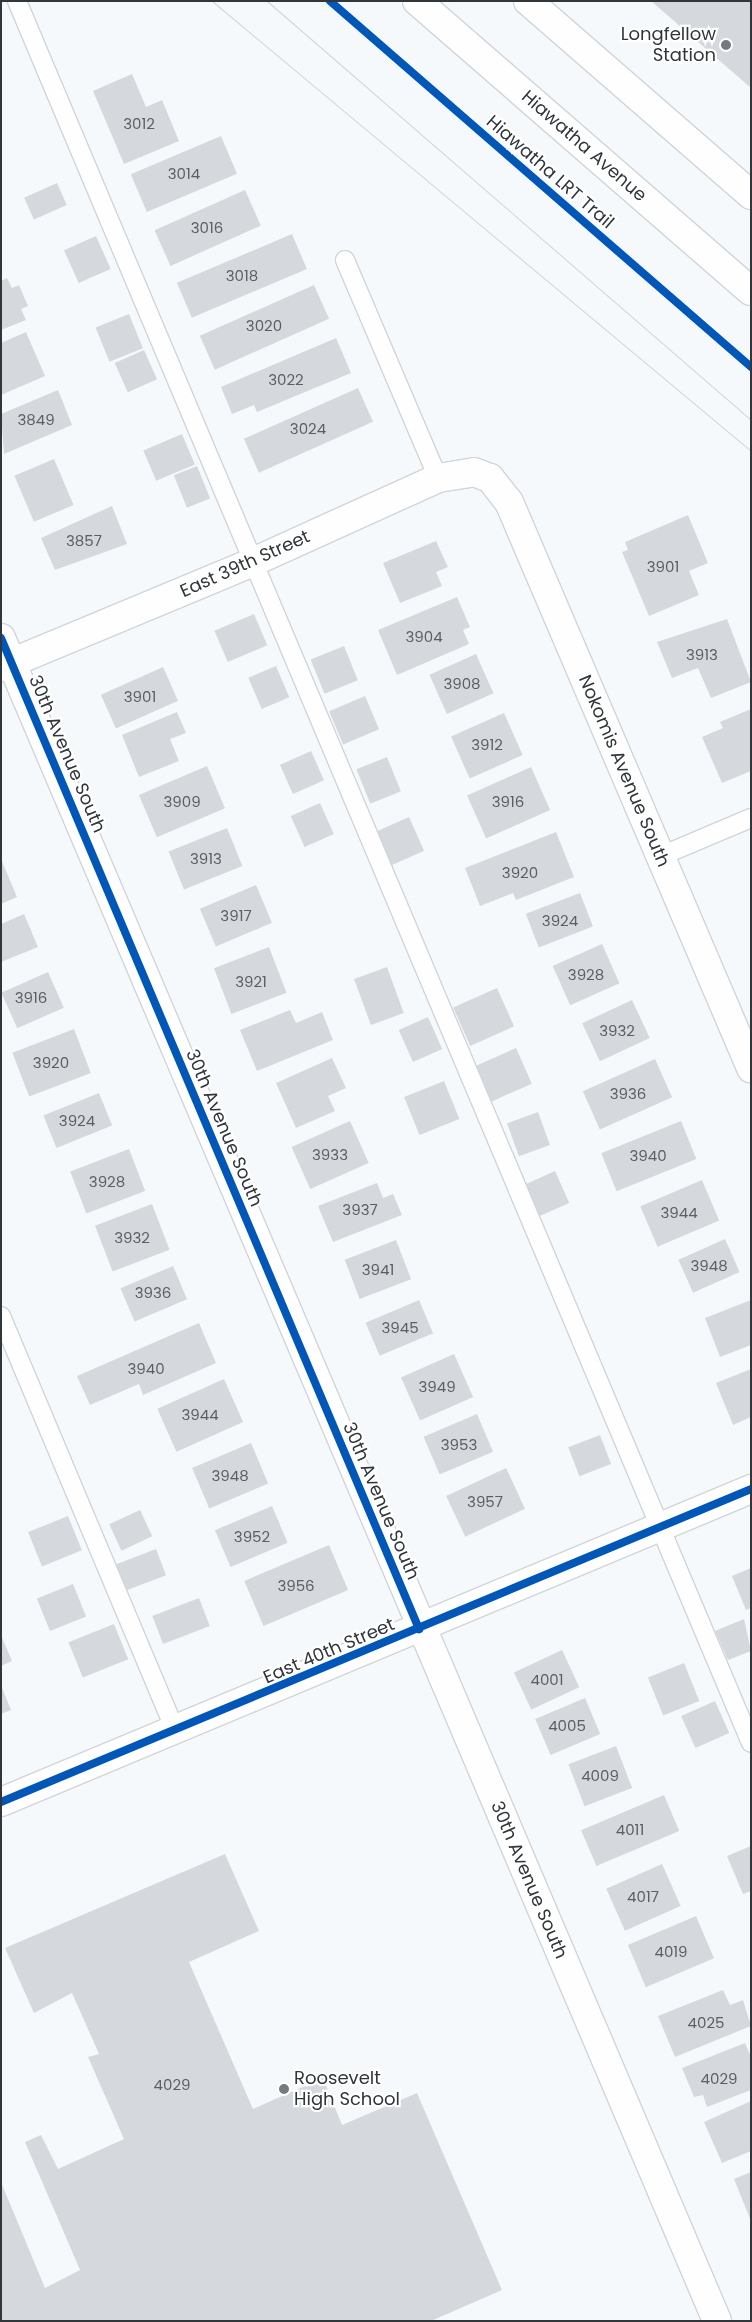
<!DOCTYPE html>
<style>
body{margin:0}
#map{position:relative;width:752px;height:2322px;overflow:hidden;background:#f6f9fc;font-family:Poppins,sans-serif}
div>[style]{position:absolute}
.building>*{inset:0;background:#d5d9dd;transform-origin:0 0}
.roads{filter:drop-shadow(1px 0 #d1d5d8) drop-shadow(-1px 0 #d1d5d8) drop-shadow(0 1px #d1d5d8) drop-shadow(0 -1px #d1d5d8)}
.service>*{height:18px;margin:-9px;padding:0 9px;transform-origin:9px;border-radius:9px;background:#fefeff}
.minor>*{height:28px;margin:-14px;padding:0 14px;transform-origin:14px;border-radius:14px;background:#fefeff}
.trunk>*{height:28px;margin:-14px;padding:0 14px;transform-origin:14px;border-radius:14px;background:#fefeff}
.tram>*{height:1px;margin:-0.5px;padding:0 0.5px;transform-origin:0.5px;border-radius:0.5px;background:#d2d4d5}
.cycleway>*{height:8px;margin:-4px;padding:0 4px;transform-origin:4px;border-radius:4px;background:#0057b8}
.dots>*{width:14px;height:14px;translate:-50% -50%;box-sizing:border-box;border:2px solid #fff;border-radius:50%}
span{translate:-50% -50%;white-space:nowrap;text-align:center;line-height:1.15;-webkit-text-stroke:4.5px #fff;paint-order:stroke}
.number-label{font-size:15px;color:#595f63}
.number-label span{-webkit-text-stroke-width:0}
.poi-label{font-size:18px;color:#30363a}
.right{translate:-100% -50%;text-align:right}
.left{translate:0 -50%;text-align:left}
.street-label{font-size:18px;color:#30363a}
.frame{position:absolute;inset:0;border:2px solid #30363a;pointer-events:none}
</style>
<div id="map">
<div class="building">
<i style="clip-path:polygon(651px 1px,751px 1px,751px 88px)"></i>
<i style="clip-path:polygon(132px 74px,146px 107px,162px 100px,179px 141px,124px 164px,93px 91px)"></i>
<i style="left:221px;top:136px;width:41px;height:98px;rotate:67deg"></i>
<i style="left:57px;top:183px;width:24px;height:36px;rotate:66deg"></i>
<i style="left:245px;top:190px;width:39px;height:99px;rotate:66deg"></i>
<i style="left:292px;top:234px;width:38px;height:125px;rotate:67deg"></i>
<i style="left:96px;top:236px;width:36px;height:35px;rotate:66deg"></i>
<i style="clip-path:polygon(7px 278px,12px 288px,19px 285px,28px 306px,21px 309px,26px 320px,1px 330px,1px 281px)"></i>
<i style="left:314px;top:285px;width:37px;height:125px;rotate:66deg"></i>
<i style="left:129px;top:314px;width:37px;height:36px;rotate:68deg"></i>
<i style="clip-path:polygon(26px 332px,45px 376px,1px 395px,1px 343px)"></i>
<i style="clip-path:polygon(336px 338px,351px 373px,257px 412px,254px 405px,232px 414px,221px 387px)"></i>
<i style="left:144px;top:350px;width:32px;height:32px;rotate:66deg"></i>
<i style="left:358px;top:388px;width:37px;height:125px;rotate:66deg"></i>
<i style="clip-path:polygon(58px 390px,72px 425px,4px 454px,1px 414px)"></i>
<i style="left:182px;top:434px;width:33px;height:42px;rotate:67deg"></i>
<i style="left:54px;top:459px;width:50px;height:43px;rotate:67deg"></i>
<i style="left:197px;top:466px;width:35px;height:25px;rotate:68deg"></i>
<i style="clip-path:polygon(112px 506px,127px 544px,55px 570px,41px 538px)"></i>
<i style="clip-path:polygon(688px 515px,708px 563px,689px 571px,699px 595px,649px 616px,622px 552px,628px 550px,625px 542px)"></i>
<i style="clip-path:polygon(436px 541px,448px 567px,436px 572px,442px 586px,400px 603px,383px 563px)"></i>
<i style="clip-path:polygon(457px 597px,470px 627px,463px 630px,469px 644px,397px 675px,378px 630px)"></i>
<i style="left:254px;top:614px;width:34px;height:43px;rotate:67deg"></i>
<i style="clip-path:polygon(727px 619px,751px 682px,711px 698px,698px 668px,672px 678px,657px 642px)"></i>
<i style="left:344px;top:646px;width:37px;height:36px;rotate:68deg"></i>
<i style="left:476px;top:654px;width:43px;height:51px;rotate:66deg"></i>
<i style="left:276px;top:666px;width:34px;height:30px;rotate:67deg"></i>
<i style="left:163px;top:667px;width:37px;height:68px;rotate:66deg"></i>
<i style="left:365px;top:696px;width:36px;height:39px;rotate:67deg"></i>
<i style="clip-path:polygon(751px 709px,751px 771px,722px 783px,702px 737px,723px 728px,720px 722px)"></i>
<i style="clip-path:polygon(177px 712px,186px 733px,170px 739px,179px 761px,139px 777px,122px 735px)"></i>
<i style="left:504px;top:713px;width:46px;height:58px;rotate:66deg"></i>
<i style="left:311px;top:751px;width:32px;height:34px;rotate:66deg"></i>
<i style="left:387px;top:757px;width:37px;height:33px;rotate:68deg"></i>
<i style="left:207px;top:766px;width:46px;height:74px;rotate:67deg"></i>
<i style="left:531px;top:767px;width:47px;height:70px;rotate:66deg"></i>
<i style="left:320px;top:803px;width:34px;height:32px;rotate:66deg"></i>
<i style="left:409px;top:817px;width:37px;height:40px;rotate:66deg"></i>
<i style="left:227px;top:828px;width:41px;height:63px;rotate:68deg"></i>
<i style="clip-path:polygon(556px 832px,574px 877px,516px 900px,513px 893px,480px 906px,465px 868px)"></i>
<i style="clip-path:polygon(1px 859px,17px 897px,1px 904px)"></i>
<i style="left:256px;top:885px;width:41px;height:61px;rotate:67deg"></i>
<i style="left:580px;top:893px;width:36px;height:58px;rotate:69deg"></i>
<i style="clip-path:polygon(24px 914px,38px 947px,1px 962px,1px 924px)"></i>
<i style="left:602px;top:944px;width:43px;height:54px;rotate:66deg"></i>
<i style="left:269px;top:947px;width:49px;height:59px;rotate:69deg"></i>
<i style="left:387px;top:967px;width:49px;height:35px;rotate:70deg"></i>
<i style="left:48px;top:972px;width:39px;height:51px;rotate:66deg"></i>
<i style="left:497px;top:988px;width:42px;height:48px;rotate:66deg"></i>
<i style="left:632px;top:1000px;width:42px;height:55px;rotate:65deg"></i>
<i style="clip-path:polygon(290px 1010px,296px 1023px,322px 1012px,333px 1040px,257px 1071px,240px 1030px)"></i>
<i style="left:428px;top:1017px;width:35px;height:32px;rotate:66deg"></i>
<i style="left:74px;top:1029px;width:47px;height:66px;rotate:69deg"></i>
<i style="left:516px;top:1048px;width:39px;height:48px;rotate:66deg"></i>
<i style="clip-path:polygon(332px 1058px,346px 1088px,328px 1096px,335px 1111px,296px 1128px,276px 1083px)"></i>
<i style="left:655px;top:1059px;width:42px;height:79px;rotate:66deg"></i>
<i style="left:444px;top:1081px;width:41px;height:43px;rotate:68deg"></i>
<i style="left:99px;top:1093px;width:35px;height:60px;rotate:68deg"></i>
<i style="left:538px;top:1112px;width:35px;height:33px;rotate:70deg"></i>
<i style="left:350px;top:1121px;width:46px;height:64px;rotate:66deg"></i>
<i style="left:681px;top:1121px;width:41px;height:86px;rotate:68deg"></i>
<i style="left:129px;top:1149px;width:45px;height:63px;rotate:69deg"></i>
<i style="left:555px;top:1171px;width:35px;height:36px;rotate:66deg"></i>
<i style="left:702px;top:1180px;width:44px;height:67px;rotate:67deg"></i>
<i style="clip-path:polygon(377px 1183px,383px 1198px,393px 1194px,402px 1215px,333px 1242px,318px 1206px)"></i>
<i style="left:152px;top:1204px;width:49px;height:61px;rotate:69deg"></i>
<i style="left:725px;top:1239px;width:36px;height:51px;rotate:66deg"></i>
<i style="left:396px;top:1240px;width:42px;height:55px;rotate:69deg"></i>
<i style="left:173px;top:1266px;width:36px;height:57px;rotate:67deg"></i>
<i style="left:419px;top:1300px;width:36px;height:58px;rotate:67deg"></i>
<i style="clip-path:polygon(751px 1300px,751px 1345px,720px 1357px,705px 1318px)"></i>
<i style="clip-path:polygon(199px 1323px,216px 1363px,143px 1395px,139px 1384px,90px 1405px,77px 1376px)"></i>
<i style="left:454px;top:1354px;width:47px;height:58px;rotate:66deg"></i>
<i style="clip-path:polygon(751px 1369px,751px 1417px,733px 1425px,716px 1383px)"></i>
<i style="left:224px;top:1379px;width:47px;height:73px;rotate:66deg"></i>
<i style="left:477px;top:1414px;width:41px;height:58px;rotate:67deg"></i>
<i style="left:600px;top:1435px;width:31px;height:34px;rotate:69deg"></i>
<i style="left:251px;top:1443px;width:44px;height:64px;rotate:67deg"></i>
<i style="left:506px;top:1468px;width:45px;height:66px;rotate:65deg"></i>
<i style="left:272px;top:1506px;width:40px;height:62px;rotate:67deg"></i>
<i style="left:140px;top:1510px;width:29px;height:34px;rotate:65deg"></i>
<i style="left:68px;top:1516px;width:37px;height:43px;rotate:68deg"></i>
<i style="left:329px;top:1545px;width:49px;height:92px;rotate:67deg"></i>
<i style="left:156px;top:1549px;width:28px;height:43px;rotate:69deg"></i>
<i style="clip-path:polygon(751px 1568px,751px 1608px,746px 1610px,732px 1576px)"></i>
<i style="left:73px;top:1584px;width:35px;height:39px;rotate:68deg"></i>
<i style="left:199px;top:1598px;width:30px;height:50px;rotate:69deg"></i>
<i style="clip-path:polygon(744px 1619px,751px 1651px,728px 1660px,715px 1631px)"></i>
<i style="left:114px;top:1624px;width:38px;height:49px;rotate:68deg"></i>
<i style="clip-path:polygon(1px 1635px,12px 1661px,1px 1666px)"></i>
<i style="left:562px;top:1650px;width:41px;height:53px;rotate:65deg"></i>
<i style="left:684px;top:1663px;width:41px;height:39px;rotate:68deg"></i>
<i style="clip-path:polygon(1px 1685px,11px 1710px,1px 1714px)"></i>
<i style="left:585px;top:1698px;width:39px;height:54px;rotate:67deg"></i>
<i style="left:715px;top:1701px;width:35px;height:37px;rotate:66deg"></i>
<i style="left:616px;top:1746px;width:45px;height:51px;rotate:69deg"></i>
<i style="left:664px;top:1795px;width:39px;height:90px;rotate:67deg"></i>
<i style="clip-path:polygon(751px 1846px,751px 1891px,743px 1894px,727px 1856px)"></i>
<i style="clip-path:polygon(225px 1854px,259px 1931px,189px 1962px,253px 2109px,323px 2078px,342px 2125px,417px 2093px,502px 2290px,431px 2321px,1px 2321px,1px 2182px,45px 2288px,80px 2270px,25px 2142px,41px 2135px,58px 2169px,124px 2139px,88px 2057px,99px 2054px,72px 1993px,34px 2013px,5px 1948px)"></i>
<i style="left:662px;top:1864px;width:46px;height:61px;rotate:66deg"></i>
<i style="left:696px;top:1916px;width:46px;height:74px;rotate:67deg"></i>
<i style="clip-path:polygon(723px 1990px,730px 2005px,743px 2000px,751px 2026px,675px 2057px,658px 2016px)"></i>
<i style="clip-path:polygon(745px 2043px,751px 2057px,751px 2090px,707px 2107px,703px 2095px,694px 2097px,682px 2068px)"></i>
<i style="clip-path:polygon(751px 2101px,751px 2151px,722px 2163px,704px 2122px)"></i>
<i style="clip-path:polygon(751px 2172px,751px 2221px,734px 2179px)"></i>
</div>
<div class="roads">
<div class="service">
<i style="left:17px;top:1px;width:1890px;rotate:67.15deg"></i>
<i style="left:345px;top:260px;width:237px;rotate:66.9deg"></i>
<i style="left:661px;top:856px;width:98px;rotate:-22.9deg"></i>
<i style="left:1px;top:1316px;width:451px;rotate:67.2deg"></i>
</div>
<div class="minor">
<i style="left:1px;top:638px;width:1829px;rotate:66.95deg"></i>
<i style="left:1px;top:667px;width:273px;rotate:-22.6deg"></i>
<i style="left:253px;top:562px;width:203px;rotate:-24.4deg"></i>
<i style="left:438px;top:478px;width:36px;rotate:-9deg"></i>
<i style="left:474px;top:472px;width:17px;rotate:21deg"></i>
<i style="left:490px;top:478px;width:31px;rotate:52deg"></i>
<i style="left:509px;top:502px;width:616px;rotate:66.85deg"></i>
<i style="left:1px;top:1802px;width:813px;rotate:-22.65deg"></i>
</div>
<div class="trunk">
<i style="left:417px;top:1px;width:442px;rotate:41deg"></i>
<i style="left:528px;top:1px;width:296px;rotate:41deg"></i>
</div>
</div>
<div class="tram">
<i style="left:212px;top:1px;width:702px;rotate:39.86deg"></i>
<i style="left:267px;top:1px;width:640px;rotate:40.88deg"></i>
</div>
<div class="cycleway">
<i style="left:330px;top:1px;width:558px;rotate:41deg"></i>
<i style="left:1px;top:638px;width:1076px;rotate:67.13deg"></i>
<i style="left:1px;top:1802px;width:813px;rotate:-22.65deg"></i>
</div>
<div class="dots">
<i style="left:726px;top:45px;background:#757a7e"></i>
<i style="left:284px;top:2089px;background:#757a7e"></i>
</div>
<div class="number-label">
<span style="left:139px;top:124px">3012</span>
<span style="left:184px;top:174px">3014</span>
<span style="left:207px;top:228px">3016</span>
<span style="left:242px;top:276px">3018</span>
<span style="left:264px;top:326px">3020</span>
<span style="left:286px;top:380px">3022</span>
<span style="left:36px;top:420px">3849</span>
<span style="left:308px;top:429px">3024</span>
<span style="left:84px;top:541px">3857</span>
<span style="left:663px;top:567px">3901</span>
<span style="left:424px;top:637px">3904</span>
<span style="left:702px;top:655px">3913</span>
<span style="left:462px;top:684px">3908</span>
<span style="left:140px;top:697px">3901</span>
<span style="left:487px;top:745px">3912</span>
<span style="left:182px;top:802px">3909</span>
<span style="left:508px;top:802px">3916</span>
<span style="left:206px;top:859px">3913</span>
<span style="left:520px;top:873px">3920</span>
<span style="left:236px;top:916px">3917</span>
<span style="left:560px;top:921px">3924</span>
<span style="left:586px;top:975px">3928</span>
<span style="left:251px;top:982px">3921</span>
<span style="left:31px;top:998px">3916</span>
<span style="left:617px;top:1031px">3932</span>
<span style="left:51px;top:1063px">3920</span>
<span style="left:628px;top:1094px">3936</span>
<span style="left:77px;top:1121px">3924</span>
<span style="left:330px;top:1155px">3933</span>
<span style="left:648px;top:1156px">3940</span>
<span style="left:107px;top:1182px">3928</span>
<span style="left:360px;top:1210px">3937</span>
<span style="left:679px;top:1213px">3944</span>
<span style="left:132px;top:1238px">3932</span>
<span style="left:709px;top:1266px">3948</span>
<span style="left:378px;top:1270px">3941</span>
<span style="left:153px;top:1293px">3936</span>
<span style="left:400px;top:1328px">3945</span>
<span style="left:146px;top:1369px">3940</span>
<span style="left:437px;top:1387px">3949</span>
<span style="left:200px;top:1415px">3944</span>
<span style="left:459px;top:1445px">3953</span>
<span style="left:230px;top:1476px">3948</span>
<span style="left:485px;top:1502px">3957</span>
<span style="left:252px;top:1537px">3952</span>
<span style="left:296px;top:1586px">3956</span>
<span style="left:547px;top:1680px">4001</span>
<span style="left:567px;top:1726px">4005</span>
<span style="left:600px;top:1776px">4009</span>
<span style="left:630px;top:1830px">4011</span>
<span style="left:643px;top:1897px">4017</span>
<span style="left:671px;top:1952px">4019</span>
<span style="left:706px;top:2023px">4025</span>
<span style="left:719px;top:2079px">4029</span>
<span style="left:172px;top:2085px">4029</span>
</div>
<div class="poi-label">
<span class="right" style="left:716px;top:45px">Longfellow<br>Station</span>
<span class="left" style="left:294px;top:2089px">Roosevelt<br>High School</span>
</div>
<div class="street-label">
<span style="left:584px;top:146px;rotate:41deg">Hiawatha Avenue</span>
<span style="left:550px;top:172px;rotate:41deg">Hiawatha LRT Trail</span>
<span style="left:245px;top:564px;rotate:-24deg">East 39th Street</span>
<span style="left:67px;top:754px;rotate:67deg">30th Avenue South</span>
<span style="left:624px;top:771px;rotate:67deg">Nokomis Avenue South</span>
<span style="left:224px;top:1128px;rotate:67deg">30th Avenue South</span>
<span style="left:381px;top:1501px;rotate:67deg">30th Avenue South</span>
<span style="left:329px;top:1651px;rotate:-23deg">East 40th Street</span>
<span style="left:529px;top:1880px;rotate:67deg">30th Avenue South</span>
</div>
<div class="frame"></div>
</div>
